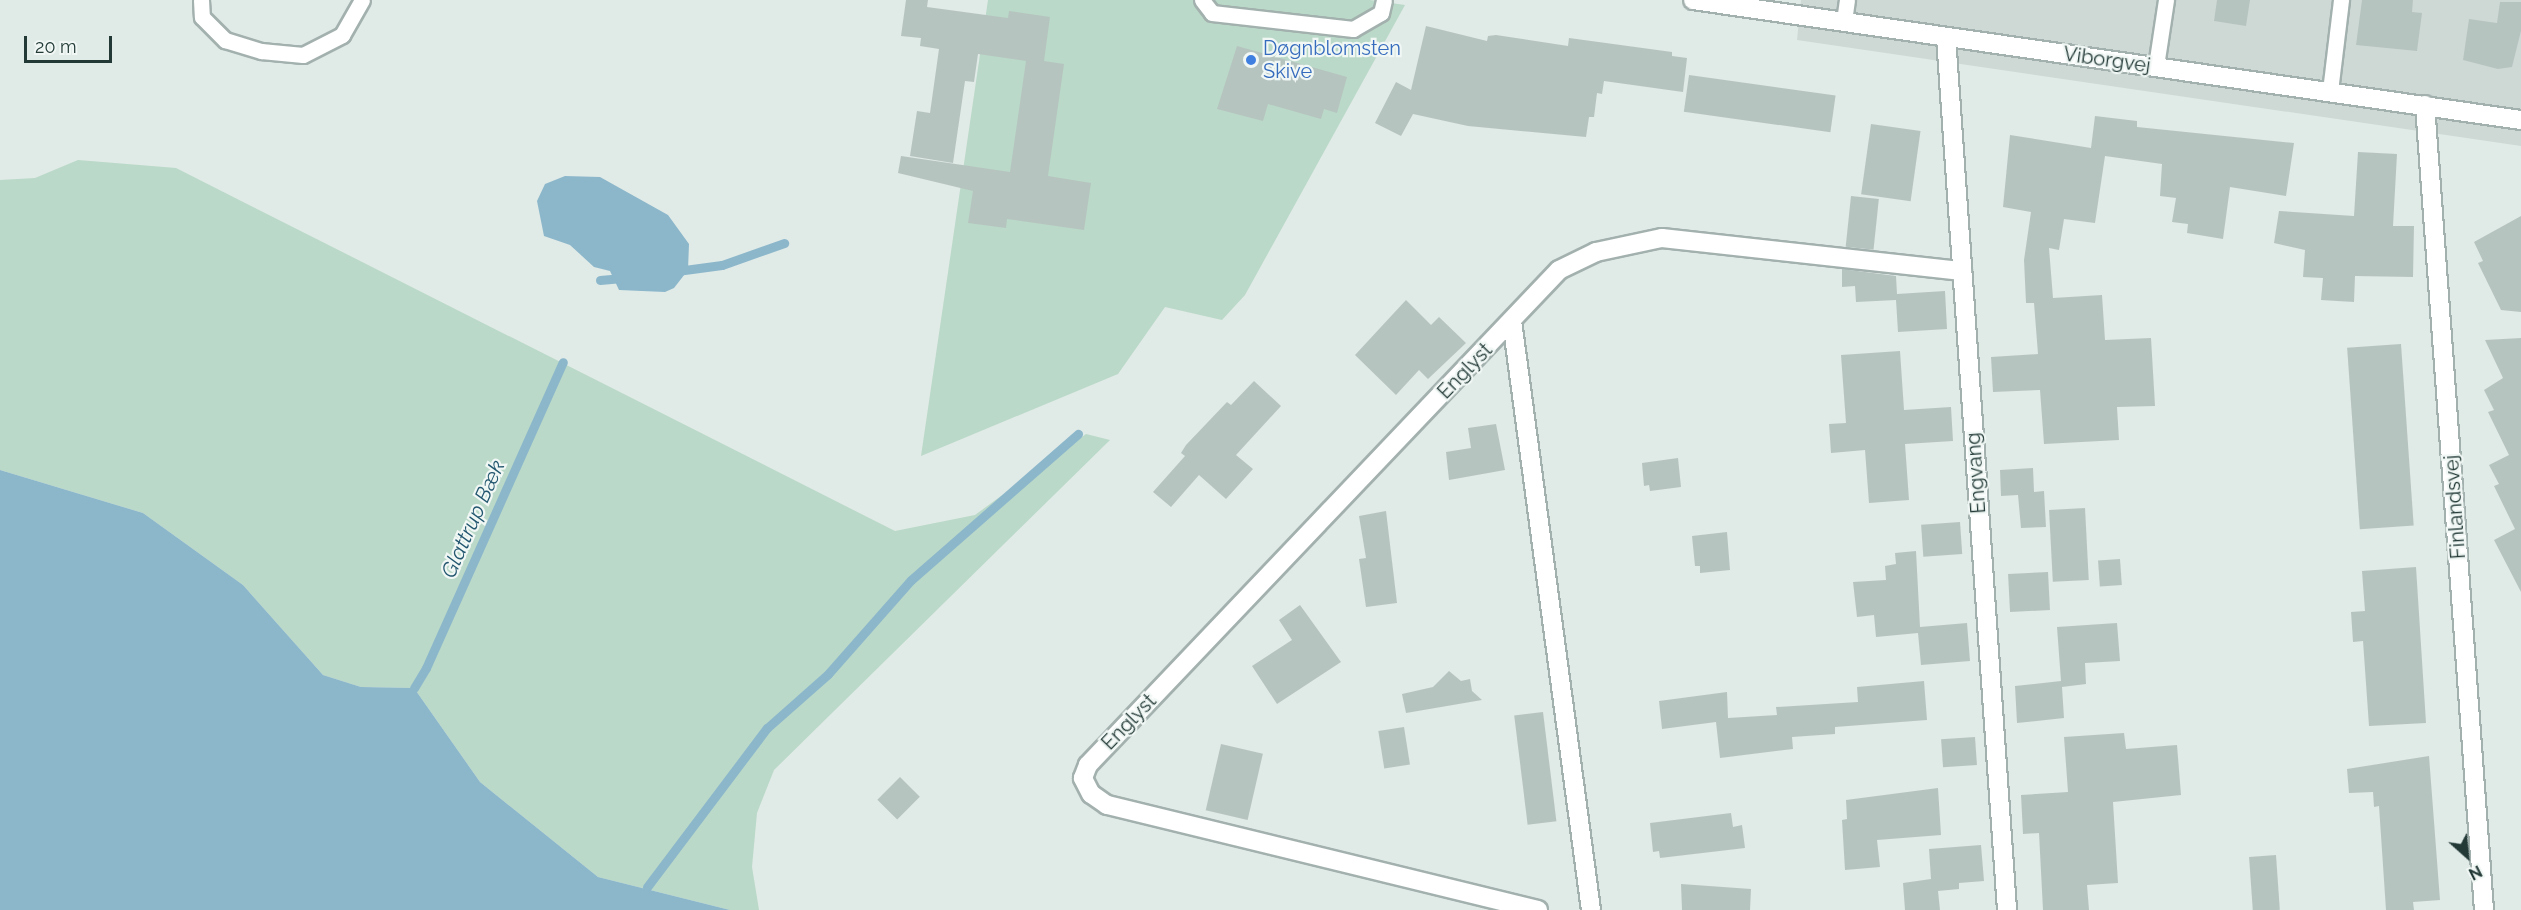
<!DOCTYPE html>
<meta charset="utf-8">
<style>
body{margin:0}
#map{position:relative;width:2521px;height:910px;overflow:hidden;background:#e0eae7;font-family:Raleway,sans-serif}
div>[style]{position:absolute}
.built>*{inset:0;background:#ced9d6}
.green>*{inset:0;background:#bad9c8}
.water>*{inset:0;background:#8cb7cb}
.stream>*{height:9px;margin:-4.5px;padding:0 4.5px;transform-origin:4.5px;border-radius:4.5px;background:#8cb7cb}
.building>*{inset:0;background:#b6c4c0;transform-origin:0 0}
.roads{filter:drop-shadow(2px 0 #a3b1ae) drop-shadow(-2px 0 #a3b1ae) drop-shadow(0 2px #a3b1ae) drop-shadow(0 -2px #a3b1ae)}
.service>*{height:15px;margin:-7.5px;padding:0 7.5px;transform-origin:7.5px;border-radius:7.5px;background:#fff}
.minor>*{height:18px;margin:-9px;padding:0 9px;transform-origin:9px;border-radius:9px;background:#fff}
.tertiary>*{height:18px;margin:-9px;padding:0 9px;transform-origin:9px;border-radius:9px;background:#fff}
.dots>*{width:16px;height:16px;translate:-50% -50%;box-sizing:border-box;border:3px solid #f0f7f4;border-radius:50%}
span{translate:-50% -50%;white-space:nowrap;text-align:center;line-height:1.15;-webkit-text-stroke:4.5px #f0f7f4;paint-order:stroke}
.shop-label{font-size:20px;color:#366cbe}
.left{translate:0 -50%;text-align:left}
.street-label{font-size:20px;color:#223936}
.water-label{font-size:21px;color:#22566f;font-style:italic}
.north{position:absolute;left:2437px;top:826px;width:60px;height:60px;-webkit-text-stroke:4px #f0f7f4;paint-order:stroke;rotate:153deg;font-size:16px;font-weight:700;line-height:24px;text-align:center;color:#223936}
.north::after{content:'';display:block;margin:auto;width:21px;height:27px;background:#223936;clip-path:polygon(50% 0,100% 100%,50% 72%,0 100%)}
.scale{position:absolute;left:24px;top:36px;width:88px;height:27px;box-sizing:border-box;border:3px solid #223936;border-top:0;padding-left:8px;font-size:18px;line-height:21px;white-space:nowrap;color:#223936;-webkit-text-stroke:4px #f0f7f4;paint-order:stroke}
</style>
<div id="map">
<div class="built">
<i style="clip-path:polygon(1801px 0,2521px 0,2521px 146px,1797px 40px)"></i>
</div>
<div class="green">
<i style="clip-path:polygon(988px 0,1370px 0,1405px 5px,1245px 295px,1222px 320px,1165px 307px,1118px 374px,921px 456px)"></i>
<i style="clip-path:polygon(78px 160px,176px 168px,895px 531px,975px 515px,1086px 434px,1110px 440px,774px 770px,757px 813px,752px 867px,759px 910px,730px 910px,598px 877px,480px 782px,414px 688px,361px 687px,323px 675px,243px 585px,143px 513px,0 470px,0 180px,35px 178px)"></i>
</div>
<div class="water">
<i style="clip-path:polygon(565px 176px,600px 177px,668px 215px,689px 244px,688px 270px,674px 288px,665px 292px,619px 290px,610px 271px,594px 267px,570px 245px,544px 236px,537px 201px,545px 184px)"></i>
<i style="clip-path:polygon(0 470px,143px 513px,243px 585px,323px 675px,361px 687px,414px 688px,480px 782px,598px 877px,730px 910px,0 910px)"></i>
</div>
<div class="stream">
<i style="left:677px;top:271px;width:45px;rotate:-7.6deg"></i>
<i style="left:722px;top:265px;width:66px;rotate:-19.5deg"></i>
<i style="left:600px;top:280px;width:25px;rotate:-5deg"></i>
<i style="left:414px;top:688px;width:23px;rotate:-59deg"></i>
<i style="left:426px;top:668px;width:335px;rotate:-65.9deg"></i>
<i style="left:647px;top:887px;width:199px;rotate:-53deg"></i>
<i style="left:767px;top:728px;width:81px;rotate:-41.5deg"></i>
<i style="left:828px;top:674px;width:125px;rotate:-48.6deg"></i>
<i style="left:911px;top:580px;width:222px;rotate:-41.2deg"></i>
</div>
<div class="building">
<i style="clip-path:polygon(906px 0,928px 0,927px 7px,1008px 18px,1009px 11px,1050px 17px,1044px 61px,1064px 64px,1048px 176px,1091px 183px,1084px 230px,1007px 219px,1006px 228px,968px 223px,973px 191px,898px 173px,901px 156px,1010px 172px,1026px 61px,978px 54px,974px 82px,965px 81px,953px 163px,910px 156px,917px 111px,930px 113px,939px 49px,920px 46px,921px 38px,901px 36px)"></i>
<i style="clip-path:polygon(2217px 0,2250px 0,2246px 26px,2214px 21px)"></i>
<i style="clip-path:polygon(2362px 0,2413px 0,2412px 12px,2422px 13px,2417px 51px,2356px 45px)"></i>
<i style="clip-path:polygon(2500px 2px,2521px 2px,2521px 31px,2512px 67px,2498px 69px,2463px 60px,2469px 19px,2497px 23px)"></i>
<i style="clip-path:polygon(1426px 26px,1487px 41px,1488px 36px,1496px 35px,1568px 46px,1569px 38px,1672px 52px,1672px 56px,1687px 58px,1683px 92px,1604px 81px,1602px 94px,1597px 93px,1594px 117px,1589px 117px,1586px 137px,1468px 126px,1413px 114px,1401px 136px,1375px 123px,1396px 82px,1411px 90px)"></i>
<i style="clip-path:polygon(1237px 46px,1347px 77px,1337px 113px,1324px 109px,1321px 119px,1268px 104px,1263px 121px,1217px 109px)"></i>
<i style="left:1689px;top:75px;width:148px;height:37px;rotate:8deg"></i>
<i style="clip-path:polygon(2095px 116px,2137px 121px,2137px 127px,2294px 143px,2286px 196px,2230px 187px,2223px 239px,2187px 233px,2188px 224px,2172px 222px,2176px 198px,2160px 196px,2162px 164px,2105px 156px,2095px 223px,2064px 219px,2059px 250px,2049px 248px,2053px 298px,2102px 295px,2105px 340px,2151px 338px,2155px 406px,2117px 407px,2119px 440px,2044px 444px,2040px 390px,1993px 392px,1991px 357px,2038px 354px,2034px 303px,2026px 303px,2024px 260px,2031px 212px,2003px 207px,2010px 135px,2091px 148px)"></i>
<i style="left:1871px;top:124px;width:50px;height:71px;rotate:8deg"></i>
<i style="clip-path:polygon(2358px 152px,2397px 154px,2393px 226px,2414px 226px,2413px 277px,2355px 276px,2354px 302px,2321px 300px,2323px 278px,2303px 277px,2305px 250px,2274px 243px,2279px 211px,2354px 216px)"></i>
<i style="left:1851px;top:196px;width:28px;height:51px;rotate:6deg"></i>
<i style="clip-path:polygon(2521px 216px,2521px 312px,2501px 310px,2478px 263px,2483px 261px,2474px 242px)"></i>
<i style="clip-path:polygon(1842px 269px,1896px 276px,1897px 294px,1945px 291px,1947px 329px,1898px 332px,1896px 300px,1856px 302px,1855px 286px,1842px 287px)"></i>
<i style="clip-path:polygon(1406px 300px,1431px 325px,1439px 317px,1466px 343px,1428px 379px,1419px 370px,1396px 395px,1355px 355px)"></i>
<i style="clip-path:polygon(2521px 338px,2521px 592px,2494px 540px,2515px 529px,2494px 486px,2499px 484px,2489px 465px,2509px 455px,2488px 412px,2494px 410px,2484px 390px,2503px 378px,2485px 340px)"></i>
<i style="left:2401px;top:344px;width:182px;height:54px;rotate:86deg"></i>
<i style="clip-path:polygon(1900px 351px,1904px 410px,1951px 407px,1953px 441px,1905px 444px,1909px 500px,1869px 503px,1865px 450px,1831px 453px,1829px 424px,1846px 423px,1841px 355px)"></i>
<i style="clip-path:polygon(1254px 381px,1281px 406px,1236px 455px,1253px 469px,1226px 499px,1199px 475px,1171px 507px,1153px 492px,1185px 456px,1181px 453px,1186px 445px,1227px 402px,1231px 405px)"></i>
<i style="clip-path:polygon(1496px 424px,1505px 470px,1449px 480px,1446px 452px,1471px 448px,1468px 428px)"></i>
<i style="clip-path:polygon(1678px 458px,1681px 487px,1650px 491px,1649px 485px,1644px 486px,1642px 463px)"></i>
<i style="clip-path:polygon(2033px 468px,2034px 492px,2044px 491px,2046px 527px,2021px 528px,2018px 495px,2001px 496px,2000px 470px)"></i>
<i style="left:2085px;top:508px;width:72px;height:36px;rotate:87deg"></i>
<i style="clip-path:polygon(1386px 511px,1397px 603px,1366px 607px,1359px 559px,1366px 558px,1359px 516px)"></i>
<i style="left:1960px;top:522px;width:32px;height:39px;rotate:86deg"></i>
<i style="clip-path:polygon(1727px 532px,1730px 570px,1700px 573px,1700px 566px,1695px 566px,1692px 536px)"></i>
<i style="clip-path:polygon(1916px 551px,1920px 627px,1967px 623px,1970px 661px,1921px 665px,1918px 633px,1876px 637px,1874px 615px,1857px 617px,1853px 582px,1886px 580px,1885px 566px,1896px 564px,1895px 553px)"></i>
<i style="left:2120px;top:559px;width:26px;height:22px;rotate:86deg"></i>
<i style="clip-path:polygon(2416px 567px,2426px 723px,2369px 726px,2363px 641px,2353px 642px,2351px 612px,2365px 611px,2362px 571px)"></i>
<i style="left:2048px;top:572px;width:38px;height:40px;rotate:87deg"></i>
<i style="clip-path:polygon(1300px 605px,1341px 662px,1277px 704px,1252px 666px,1292px 640px,1279px 620px)"></i>
<i style="clip-path:polygon(2117px 623px,2120px 661px,2085px 663px,2086px 684px,2062px 687px,2064px 718px,2017px 723px,2015px 686px,2061px 681px,2057px 627px)"></i>
<i style="clip-path:polygon(1449px 671px,1461px 681px,1470px 679px,1472px 691px,1482px 700px,1406px 713px,1402px 694px,1433px 687px)"></i>
<i style="clip-path:polygon(1924px 681px,1927px 720px,1835px 727px,1835px 734px,1792px 737px,1793px 749px,1720px 758px,1716px 722px,1662px 729px,1659px 701px,1727px 692px,1728px 718px,1777px 715px,1776px 707px,1858px 702px,1857px 687px)"></i>
<i style="left:1543px;top:712px;width:110px;height:29px;rotate:83deg"></i>
<i style="left:1404px;top:727px;width:38px;height:26px;rotate:81deg"></i>
<i style="clip-path:polygon(2124px 733px,2126px 749px,2177px 745px,2181px 795px,2113px 802px,2118px 883px,2087px 885px,2089px 910px,2043px 910px,2039px 833px,2023px 834px,2021px 795px,2068px 792px,2064px 737px)"></i>
<i style="left:1975px;top:737px;width:28px;height:34px;rotate:86deg"></i>
<i style="left:1221px;top:744px;width:43px;height:68px;rotate:13deg"></i>
<i style="clip-path:polygon(2429px 756px,2440px 900px,2413px 902px,2414px 910px,2386px 910px,2379px 806px,2374px 807px,2373px 792px,2349px 793px,2347px 769px)"></i>
<i style="left:900px;top:777px;width:28px;height:32px;rotate:45deg"></i>
<i style="clip-path:polygon(1938px 788px,1941px 835px,1877px 840px,1880px 867px,1845px 870px,1842px 820px,1847px 819px,1846px 800px)"></i>
<i style="clip-path:polygon(1731px 813px,1733px 827px,1742px 825px,1745px 848px,1660px 858px,1659px 851px,1653px 852px,1650px 823px)"></i>
<i style="clip-path:polygon(1981px 845px,1984px 881px,1959px 883px,1959px 889px,1938px 891px,1940px 910px,1905px 910px,1903px 883px,1931px 879px,1929px 849px)"></i>
<i style="left:2276px;top:855px;width:55px;height:27px;rotate:86deg"></i>
<i style="clip-path:polygon(1681px 884px,1751px 889px,1750px 910px,1682px 910px)"></i>
</div>
<div class="roads">
<div class="service">
<i style="left:201px;top:0;width:17px;rotate:87deg"></i>
<i style="left:202px;top:17px;width:33px;rotate:45deg"></i>
<i style="left:225px;top:40px;width:38px;rotate:17deg"></i>
<i style="left:261px;top:51px;width:42px;rotate:5.4deg"></i>
<i style="left:303px;top:55px;width:44px;rotate:-27.1deg"></i>
<i style="left:342px;top:35px;width:40px;rotate:-60.3deg"></i>
<i style="left:1202px;top:0;width:16px;rotate:52deg"></i>
<i style="left:1212px;top:13px;width:142px;rotate:6.5deg"></i>
<i style="left:1353px;top:29px;width:32px;rotate:-30deg"></i>
<i style="left:1381px;top:13px;width:13px;rotate:-77deg"></i>
<i style="left:1844px;top:21px;width:21px;rotate:-82deg"></i>
<i style="left:2156px;top:66px;width:67px;rotate:-81.4deg"></i>
<i style="left:2330px;top:91px;width:92px;rotate:-83.1deg"></i>
</div>
<div class="minor">
<i style="left:1946px;top:37px;width:875px;rotate:86deg"></i>
<i style="left:2425px;top:105px;width:807px;rotate:85.81deg"></i>
<i style="left:1512px;top:321px;width:594px;rotate:82.36deg"></i>
<i style="left:1538px;top:910px;width:444px;rotate:-166.3deg"></i>
<i style="left:1107px;top:805px;width:19px;rotate:-145deg"></i>
<i style="left:1091px;top:794px;width:18px;rotate:-117deg"></i>
<i style="left:1083px;top:778px;width:14px;rotate:-69deg"></i>
<i style="left:1088px;top:765px;width:683px;rotate:-46.42deg"></i>
<i style="left:1559px;top:270px;width:41px;rotate:-25.9deg"></i>
<i style="left:1596px;top:252px;width:67px;rotate:-12deg"></i>
<i style="left:1662px;top:238px;width:302px;rotate:6.3deg"></i>
</div>
<div class="tertiary">
<i style="left:1693px;top:0;width:837px;rotate:8.25deg"></i>
</div>
</div>
<div class="dots">
<i style="left:1251px;top:60px;background:#3f7fe0"></i>
</div>
<div class="shop-label">
<span class="left" style="left:1263px;top:60px">Døgnblomsten<br>Skive</span>
</div>
<div class="street-label">
<span style="left:2107px;top:60px;rotate:8deg">Viborgvej</span>
<span style="left:1465px;top:371px;rotate:-46deg">Englyst</span>
<span style="left:1976px;top:473px;rotate:-94deg">Engvang</span>
<span style="left:2455px;top:507px;rotate:-94deg">Finlandsvej</span>
<span style="left:1129px;top:722px;rotate:-46deg">Englyst</span>
</div>
<div class="water-label">
<span style="left:473px;top:519px;rotate:-66deg">Glattrup Bæk</span>
</div>
<div class="north">N</div>
<div class="scale">20 m</div>
</div>
